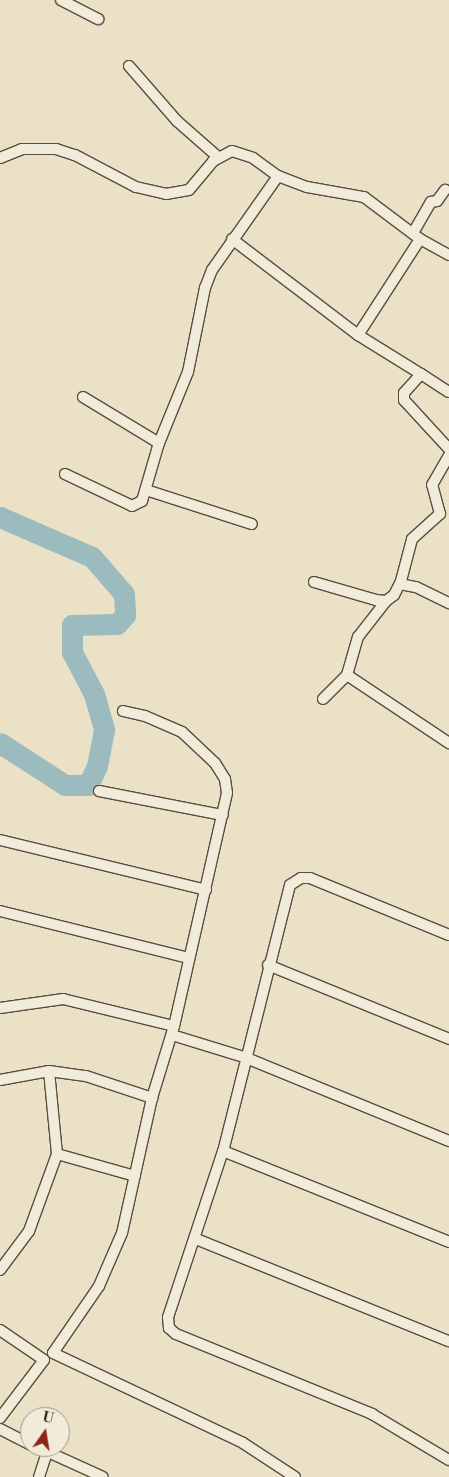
<!DOCTYPE html>
<style>
body{margin:0}
#map{position:relative;width:449px;height:1477px;overflow:hidden;background:#eae1c6;font-family:"Libre Bodoni",serif}
div>[style]{position:absolute}
.river>*{height:21px;margin:-10.5px;padding:0 10.5px;transform-origin:10.5px;border-radius:10.5px;background:#9cbbbf}
.roads{filter:drop-shadow(1px 0 #5a4c3f) drop-shadow(-1px 0 #5a4c3f) drop-shadow(0 1px #5a4c3f) drop-shadow(0 -1px #5a4c3f)}
.minor>*{height:10px;margin:-5px;padding:0 5px;transform-origin:5px;border-radius:5px;background:#f1ecda}
span{translate:-50% -50%;white-space:nowrap;text-align:center;line-height:1.15;-webkit-text-stroke:4px #f1ecda;paint-order:stroke}
.north{position:absolute;left:20px;top:1407px;width:50px;height:50px;box-sizing:border-box;background:#f1ecda;border:1px solid #a1988a;border-radius:50%;rotate:13deg;font-size:14px;font-weight:700;line-height:20px;text-align:center;color:#2a1a12}
.north::after{content:'';display:block;margin:auto;width:18px;height:22px;background:#8f2418;clip-path:polygon(50% 0,100% 100%,50% 72%,0 100%)}
</style>
<div id="map">
<div class="river">
<i style="left:0;top:517px;width:100px;rotate:23.5deg"></i>
<i style="left:92px;top:557px;width:49px;rotate:49.1deg"></i>
<i style="left:124px;top:594px;width:21px;rotate:87deg"></i>
<i style="left:125px;top:615px;width:12px;rotate:132deg"></i>
<i style="left:117px;top:624px;width:45px;rotate:178.7deg"></i>
<i style="left:72px;top:625px;width:27px;rotate:90deg"></i>
<i style="left:72px;top:652px;width:47px;rotate:62.4deg"></i>
<i style="left:94px;top:694px;width:37px;rotate:74deg"></i>
<i style="left:104px;top:730px;width:37px;rotate:101deg"></i>
<i style="left:97px;top:766px;width:21px;rotate:115deg"></i>
<i style="left:88px;top:785px;width:23px;rotate:180deg"></i>
<i style="left:65px;top:785px;width:77px;rotate:-147.1deg"></i>
</div>
<div class="roads">
<div class="minor">
<i style="left:61px;top:0;width:42px;rotate:27.2deg"></i>
<i style="left:129px;top:66px;width:73px;rotate:48.9deg"></i>
<i style="left:177px;top:121px;width:55px;rotate:41.3deg"></i>
<i style="left:0;top:158px;width:24px;rotate:-22deg"></i>
<i style="left:22px;top:149px;width:34px"></i>
<i style="left:56px;top:149px;width:20px;rotate:18deg"></i>
<i style="left:75px;top:155px;width:69px;rotate:27.7deg"></i>
<i style="left:136px;top:187px;width:31px;rotate:13deg"></i>
<i style="left:166px;top:194px;width:23px;rotate:-10deg"></i>
<i style="left:189px;top:190px;width:38px;rotate:-50deg"></i>
<i style="left:213px;top:161px;width:21px;rotate:-28deg"></i>
<i style="left:232px;top:151px;width:22px;rotate:18deg"></i>
<i style="left:253px;top:158px;width:31px;rotate:36deg"></i>
<i style="left:413px;top:233px;width:36px;rotate:-60deg"></i>
<i style="left:431px;top:202px;width:6px;rotate:-9deg"></i>
<i style="left:437px;top:201px;width:14px;rotate:-54deg"></i>
<i style="left:232px;top:239px;width:158px;rotate:37.3deg"></i>
<i style="left:358px;top:335px;width:74px;rotate:31.8deg"></i>
<i style="left:421px;top:374px;width:25px;rotate:132deg"></i>
<i style="left:404px;top:393px;width:7px;rotate:90deg"></i>
<i style="left:404px;top:400px;width:67px;rotate:47.4deg"></i>
<i style="left:358px;top:335px;width:114px;rotate:-57.1deg"></i>
<i style="left:421px;top:374px;width:33px;rotate:33deg"></i>
<i style="left:83px;top:397px;width:89px;rotate:31.2deg"></i>
<i style="left:65px;top:474px;width:74px;rotate:25.5deg"></i>
<i style="left:132px;top:506px;width:11px;rotate:-27deg"></i>
<i style="left:142px;top:501px;width:60px;rotate:-73.7deg"></i>
<i style="left:159px;top:443px;width:77px;rotate:-67.8deg"></i>
<i style="left:188px;top:372px;width:86px;rotate:-78.6deg"></i>
<i style="left:205px;top:288px;width:19px;rotate:-69deg"></i>
<i style="left:212px;top:270px;width:115px;rotate:-54.9deg"></i>
<i style="left:278px;top:176px;width:31px;rotate:21deg"></i>
<i style="left:307px;top:187px;width:58px;rotate:10deg"></i>
<i style="left:364px;top:197px;width:70px;rotate:36.9deg"></i>
<i style="left:420px;top:239px;width:33px;rotate:29deg"></i>
<i style="left:146px;top:490px;width:111px;rotate:17.8deg"></i>
<i style="left:314px;top:582px;width:65px;rotate:16.2deg"></i>
<i style="left:376px;top:600px;width:10px;rotate:6deg"></i>
<i style="left:386px;top:601px;width:10px;rotate:-37deg"></i>
<i style="left:394px;top:595px;width:16px;rotate:-63deg"></i>
<i style="left:401px;top:581px;width:43px;rotate:-75.3deg"></i>
<i style="left:412px;top:539px;width:38px;rotate:-42deg"></i>
<i style="left:440px;top:514px;width:30px;rotate:-105deg"></i>
<i style="left:432px;top:485px;width:34px;rotate:-60deg"></i>
<i style="left:400px;top:584px;width:16px;rotate:11deg"></i>
<i style="left:416px;top:587px;width:37px;rotate:26deg"></i>
<i style="left:347px;top:675px;width:123px;rotate:33.7deg"></i>
<i style="left:323px;top:699px;width:34px;rotate:-45deg"></i>
<i style="left:347px;top:675px;width:40px;rotate:-74deg"></i>
<i style="left:358px;top:637px;width:46px;rotate:-52.1deg"></i>
<i style="left:123px;top:711px;width:23px;rotate:13deg"></i>
<i style="left:145px;top:716px;width:40px;rotate:23.4deg"></i>
<i style="left:182px;top:732px;width:45px;rotate:43.2deg"></i>
<i style="left:215px;top:763px;width:19px;rotate:58deg"></i>
<i style="left:225px;top:779px;width:14px;rotate:82deg"></i>
<i style="left:227px;top:793px;width:239px;rotate:102.8deg"></i>
<i style="left:174px;top:1026px;width:75px;rotate:107deg"></i>
<i style="left:152px;top:1098px;width:138px;rotate:102.5deg"></i>
<i style="left:122px;top:1233px;width:58px;rotate:113.5deg"></i>
<i style="left:99px;top:1286px;width:81px;rotate:124.5deg"></i>
<i style="left:53px;top:1353px;width:210px;rotate:25.3deg"></i>
<i style="left:243px;top:1443px;width:62px;rotate:33.2deg"></i>
<i style="left:99px;top:791px;width:126px;rotate:11deg"></i>
<i style="left:0;top:840px;width:212px;rotate:13.6deg"></i>
<i style="left:0;top:911px;width:195px;rotate:14deg"></i>
<i style="left:449px;top:935px;width:150px;rotate:-157.7deg"></i>
<i style="left:310px;top:878px;width:9px;rotate:180deg"></i>
<i style="left:301px;top:878px;width:13px;rotate:148deg"></i>
<i style="left:290px;top:885px;width:274px;rotate:104.1deg"></i>
<i style="left:223px;top:1151px;width:175px;rotate:108.3deg"></i>
<i style="left:168px;top:1317px;width:11px;rotate:85deg"></i>
<i style="left:169px;top:1328px;width:9px;rotate:41deg"></i>
<i style="left:176px;top:1334px;width:212px;rotate:22.2deg"></i>
<i style="left:372px;top:1414px;width:90px;rotate:30.9deg"></i>
<i style="left:268px;top:965px;width:196px;rotate:22.2deg"></i>
<i style="left:0;top:1008px;width:64px;rotate:-8.1deg"></i>
<i style="left:63px;top:999px;width:114px;rotate:13.7deg"></i>
<i style="left:172px;top:1035px;width:75px;rotate:17deg"></i>
<i style="left:244px;top:1057px;width:222px;rotate:22.3deg"></i>
<i style="left:0;top:1080px;width:50px;rotate:-10.4deg"></i>
<i style="left:223px;top:1151px;width:244px;rotate:21.9deg"></i>
<i style="left:135px;top:1176px;width:81px;rotate:-164.2deg"></i>
<i style="left:57px;top:1154px;width:83px;rotate:-95.5deg"></i>
<i style="left:49px;top:1071px;width:37px;rotate:8deg"></i>
<i style="left:86px;top:1076px;width:70px;rotate:18.4deg"></i>
<i style="left:196px;top:1239px;width:273px;rotate:22deg"></i>
<i style="left:0;top:1270px;width:49px;rotate:-53.4deg"></i>
<i style="left:29px;top:1231px;width:82px;rotate:-70deg"></i>
<i style="left:0;top:1330px;width:53px;rotate:34.3deg"></i>
<i style="left:44px;top:1360px;width:73px;rotate:127.2deg"></i>
<i style="left:0;top:1429px;width:34px;rotate:27deg"></i>
<i style="left:37px;top:1447px;width:72px;rotate:24.4deg"></i>
<i style="left:39px;top:1477px;width:26px;rotate:-72deg"></i>
</div>
</div>
<div class="north">U</div>
</div>
